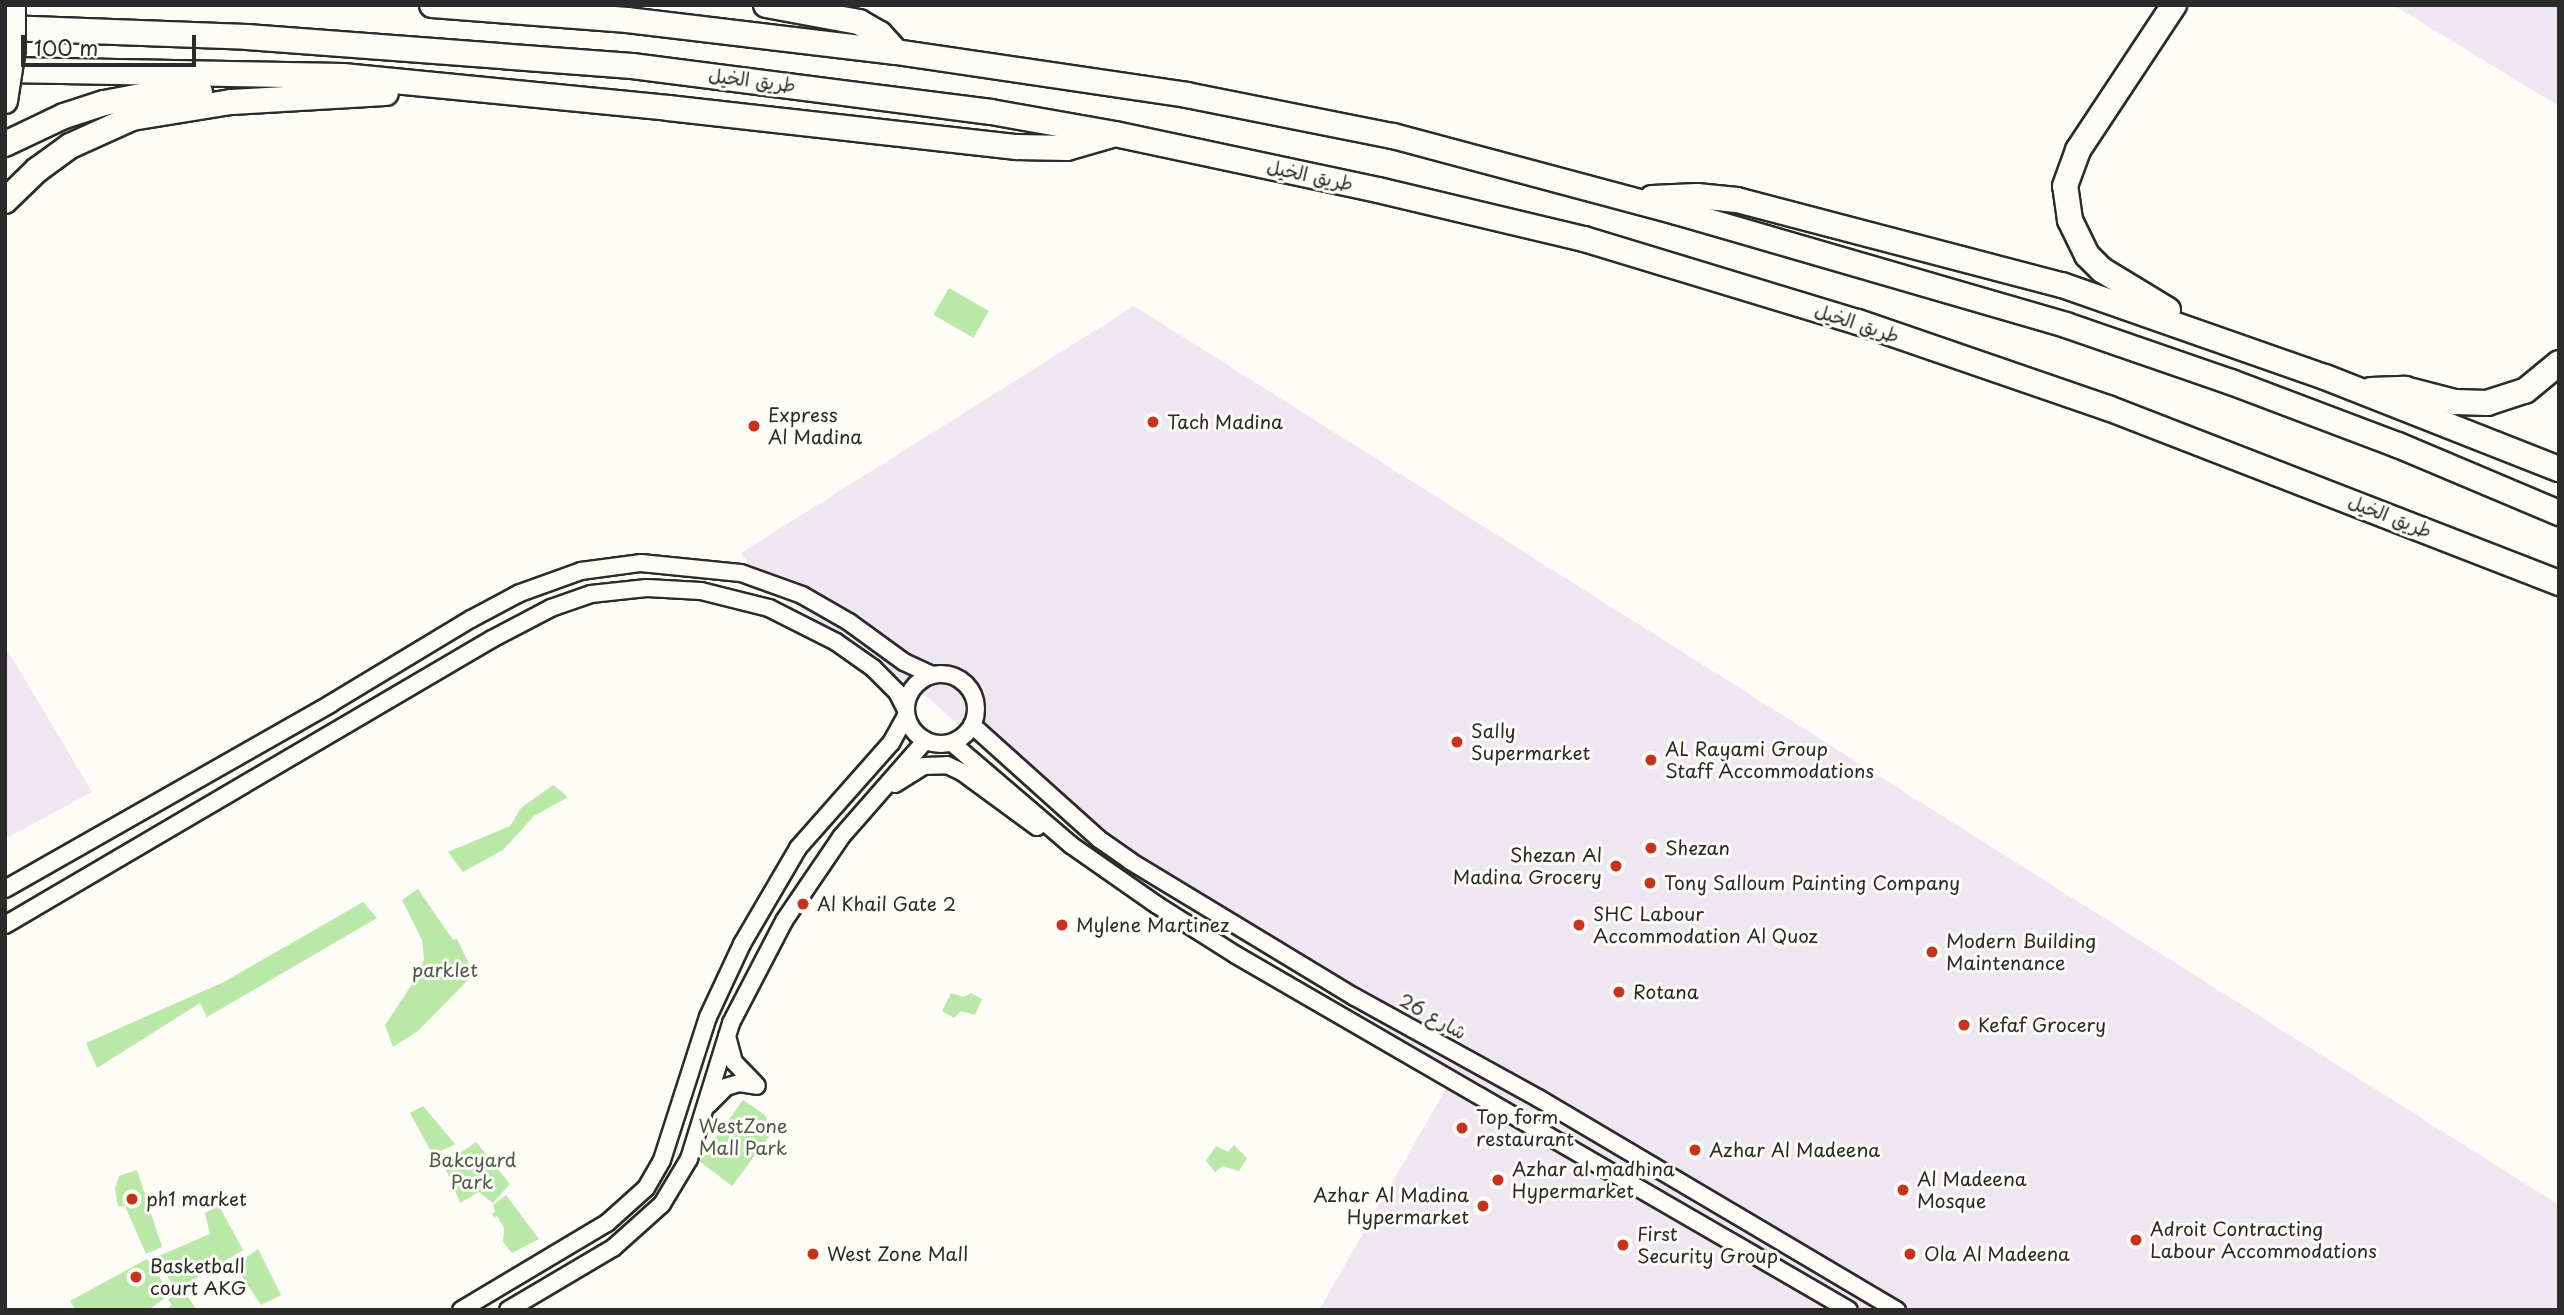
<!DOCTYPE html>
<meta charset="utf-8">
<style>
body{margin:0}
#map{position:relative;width:2564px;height:1315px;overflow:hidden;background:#fdfcf7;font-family:"Playpen Sans","Playpen Sans Arabic",sans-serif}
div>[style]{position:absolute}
.built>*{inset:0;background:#eee7f2}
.green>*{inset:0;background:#bae8a6;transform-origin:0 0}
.roads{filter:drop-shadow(2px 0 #2b2b2b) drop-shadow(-2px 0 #2b2b2b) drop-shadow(0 2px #2b2b2b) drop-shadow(0 -2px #2b2b2b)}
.minor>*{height:16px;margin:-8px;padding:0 8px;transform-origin:8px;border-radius:8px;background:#fdfcf7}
.minor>.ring{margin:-8px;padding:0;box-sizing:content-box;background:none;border:16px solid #fdfcf7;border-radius:50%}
.highway>*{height:24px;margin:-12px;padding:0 12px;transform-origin:12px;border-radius:12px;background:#fdfcf7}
.bridges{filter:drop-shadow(2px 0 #2b2b2b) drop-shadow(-2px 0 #2b2b2b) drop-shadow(0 2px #2b2b2b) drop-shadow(0 -2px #2b2b2b)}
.highway-bridge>*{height:24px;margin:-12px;padding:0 12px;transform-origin:12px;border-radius:12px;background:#fdfcf7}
.dots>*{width:19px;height:19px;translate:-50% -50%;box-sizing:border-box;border:4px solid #fdfcf7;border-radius:50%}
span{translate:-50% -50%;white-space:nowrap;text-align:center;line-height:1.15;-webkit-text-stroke:6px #fdfcf7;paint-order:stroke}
.street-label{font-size:19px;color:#2b2b2b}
.poi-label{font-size:19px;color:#2b2b2b}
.left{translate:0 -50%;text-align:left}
.right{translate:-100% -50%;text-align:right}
.park-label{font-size:19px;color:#4f5a4a}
.frame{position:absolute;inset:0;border:7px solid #2b2b2b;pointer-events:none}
.scale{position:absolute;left:21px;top:35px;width:175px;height:32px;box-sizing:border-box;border:4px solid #2b2b2b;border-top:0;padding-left:9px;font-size:21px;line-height:24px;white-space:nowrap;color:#2b2b2b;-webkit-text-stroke:5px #fdfcf7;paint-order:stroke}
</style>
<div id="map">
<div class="built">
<i style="clip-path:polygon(2393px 5px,2559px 5px,2559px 106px)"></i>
<i style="clip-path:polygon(1134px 306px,2559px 1205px,2559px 1310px,1319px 1310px,1456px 1071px,1102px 858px,931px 700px,758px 579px,741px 553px)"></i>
<i style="clip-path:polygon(5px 646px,92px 792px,5px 839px)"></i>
</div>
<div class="green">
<i style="left:949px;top:288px;width:46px;height:31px;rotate:30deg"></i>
<i style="clip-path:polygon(553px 785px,568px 797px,534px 816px,503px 850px,463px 872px,448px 852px,510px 826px,521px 808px)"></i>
<i style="clip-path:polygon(418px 889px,453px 940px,457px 939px,471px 968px,470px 978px,418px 1031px,393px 1047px,385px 1025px,417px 977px,424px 959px,422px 940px,402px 900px)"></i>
<i style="clip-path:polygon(363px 902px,377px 918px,207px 1017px,200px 1003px,97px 1068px,86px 1043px,224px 982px)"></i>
<i style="clip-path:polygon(951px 993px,964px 997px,971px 993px,982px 999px,975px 1015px,961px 1011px,954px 1018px,942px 1011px)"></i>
<i style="clip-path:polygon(743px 1100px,765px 1115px,773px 1131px,732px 1186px,699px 1161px)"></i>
<i style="clip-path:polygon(423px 1106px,455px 1144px,433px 1155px,410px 1113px)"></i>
<i style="clip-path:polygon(476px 1142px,510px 1184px,493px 1203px,479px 1192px,460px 1203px,444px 1165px)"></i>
<i style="clip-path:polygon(1234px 1145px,1247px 1158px,1239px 1171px,1223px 1166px,1215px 1172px,1206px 1161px,1216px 1146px,1228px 1152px)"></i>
<i style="clip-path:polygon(137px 1170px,162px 1247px,146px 1254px,125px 1206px,118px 1206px,115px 1189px,119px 1176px)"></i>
<i style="clip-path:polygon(506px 1195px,539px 1239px,512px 1253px,503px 1242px,504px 1228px,497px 1216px,495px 1218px,492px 1214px,495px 1212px,493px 1205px)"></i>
<i style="clip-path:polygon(219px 1206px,243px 1250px,177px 1290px,154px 1258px,210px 1234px,205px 1213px)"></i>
<i style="clip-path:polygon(258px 1249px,281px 1295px,261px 1305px,235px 1266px)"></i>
<i style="clip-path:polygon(147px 1259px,171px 1294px,148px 1310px,76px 1310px,70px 1301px)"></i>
<i style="clip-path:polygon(182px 1289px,197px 1310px,165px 1310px,172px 1305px,168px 1300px)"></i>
</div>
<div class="roads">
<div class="minor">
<i class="ring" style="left:906px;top:674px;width:54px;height:54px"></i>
<i style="left:972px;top:725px;width:171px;rotate:41.9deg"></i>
<i style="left:1099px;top:839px;width:38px;rotate:35deg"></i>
<i style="left:1130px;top:861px;width:263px;rotate:31.2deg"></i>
<i style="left:1355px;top:997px;width:209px;rotate:28.9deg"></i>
<i style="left:1538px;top:1098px;width:417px;rotate:30.6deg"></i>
<i style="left:952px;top:743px;width:157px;rotate:40.6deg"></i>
<i style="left:1071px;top:845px;width:105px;rotate:34.9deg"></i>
<i style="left:1157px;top:905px;width:93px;rotate:32.3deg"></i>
<i style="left:1236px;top:955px;width:708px;rotate:30.08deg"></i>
<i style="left:895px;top:784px;width:34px;rotate:-32deg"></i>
<i style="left:924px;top:766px;width:23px;rotate:-2deg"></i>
<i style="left:947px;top:765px;width:17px;rotate:25deg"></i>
<i style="left:962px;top:772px;width:93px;rotate:36.3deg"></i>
<i style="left:5px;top:889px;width:374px;rotate:-29.6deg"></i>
<i style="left:330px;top:704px;width:165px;rotate:-31.1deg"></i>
<i style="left:471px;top:619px;width:55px;rotate:-28deg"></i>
<i style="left:520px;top:593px;width:65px;rotate:-19.8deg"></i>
<i style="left:581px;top:571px;width:61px;rotate:-7.6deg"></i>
<i style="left:641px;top:563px;width:100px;rotate:5.7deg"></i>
<i style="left:741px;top:573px;width:65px;rotate:19.8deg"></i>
<i style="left:802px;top:595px;width:54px;rotate:29.9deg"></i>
<i style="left:849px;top:622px;width:68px;rotate:36deg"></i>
<i style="left:904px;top:662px;width:31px;rotate:25deg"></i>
<i style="left:5px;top:925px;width:565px;rotate:-30.42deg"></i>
<i style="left:492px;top:639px;width:67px;rotate:-27.7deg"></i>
<i style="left:551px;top:608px;width:42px;rotate:-19.3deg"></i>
<i style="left:591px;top:594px;width:56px;rotate:-6.1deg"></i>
<i style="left:647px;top:588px;width:54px;rotate:3.2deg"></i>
<i style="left:701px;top:591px;width:70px;rotate:14deg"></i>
<i style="left:769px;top:608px;width:75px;rotate:26.9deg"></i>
<i style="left:836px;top:642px;width:45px;rotate:35.1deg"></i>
<i style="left:873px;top:668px;width:34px;rotate:45deg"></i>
<i style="left:897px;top:692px;width:18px;rotate:63deg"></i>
<i style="left:727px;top:1036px;width:27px;rotate:75deg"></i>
<i style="left:734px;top:1062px;width:30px;rotate:46deg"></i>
<i style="left:708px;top:1105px;width:25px;rotate:-45deg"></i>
<i style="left:726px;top:1087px;width:14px;rotate:-17deg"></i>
<i style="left:739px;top:1083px;width:18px;rotate:9deg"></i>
<i style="left:461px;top:1310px;width:170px;rotate:-30.8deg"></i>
<i style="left:607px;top:1223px;width:52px;rotate:-41.9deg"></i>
<i style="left:646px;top:1188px;width:32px;rotate:-60deg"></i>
<i style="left:662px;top:1160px;width:150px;rotate:-72.2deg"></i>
<i style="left:708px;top:1017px;width:81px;rotate:-65deg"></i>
<i style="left:742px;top:944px;width:111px;rotate:-59.7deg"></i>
<i style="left:798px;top:848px;width:140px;rotate:-48.5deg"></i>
<i style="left:891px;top:743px;width:31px;rotate:-61deg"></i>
<i style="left:508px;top:1310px;width:122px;rotate:-30.6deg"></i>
<i style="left:613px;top:1248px;width:66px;rotate:-41.9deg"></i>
<i style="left:662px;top:1204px;width:52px;rotate:-59deg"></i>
<i style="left:689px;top:1159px;width:142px;rotate:-72.8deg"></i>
<i style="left:731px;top:1023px;width:115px;rotate:-62.5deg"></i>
<i style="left:784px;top:921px;width:102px;rotate:-55.8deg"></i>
<i style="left:841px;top:837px;width:128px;rotate:-48.8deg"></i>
</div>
<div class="highway">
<i style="left:432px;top:5px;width:196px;rotate:4.4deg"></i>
<i style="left:627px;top:20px;width:271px;rotate:6.8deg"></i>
<i style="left:896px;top:52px;width:294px;rotate:8.4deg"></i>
<i style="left:1187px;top:95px;width:210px;rotate:11.3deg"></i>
<i style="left:1393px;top:136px;width:294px;rotate:15deg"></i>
<i style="left:1677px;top:212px;width:405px;rotate:16.2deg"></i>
<i style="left:2066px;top:325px;width:175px;rotate:19.1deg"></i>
<i style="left:2231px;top:382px;width:178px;rotate:20.7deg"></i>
<i style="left:2398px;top:445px;width:175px;rotate:22.9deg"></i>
<i style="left:766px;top:5px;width:95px;rotate:10.4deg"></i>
<i style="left:859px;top:22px;width:24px;rotate:30deg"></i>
<i style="left:880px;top:34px;width:24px;rotate:48deg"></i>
<i style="left:5px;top:28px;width:242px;rotate:2.1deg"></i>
<i style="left:247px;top:37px;width:386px;rotate:4.3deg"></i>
<i style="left:632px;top:66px;width:362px;rotate:7.3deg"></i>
<i style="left:991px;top:112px;width:126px;rotate:10.1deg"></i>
<i style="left:1115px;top:134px;width:269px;rotate:12deg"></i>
<i style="left:1378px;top:190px;width:212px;rotate:13.4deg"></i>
<i style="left:1584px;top:239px;width:286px;rotate:16.9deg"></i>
<i style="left:1858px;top:322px;width:264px;rotate:19deg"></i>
<i style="left:2108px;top:408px;width:484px;rotate:21.2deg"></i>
<i style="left:5px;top:70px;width:338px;rotate:1deg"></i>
<i style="left:343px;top:76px;width:327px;rotate:5.6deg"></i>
<i style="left:668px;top:108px;width:351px;rotate:6.4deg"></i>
<i style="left:1017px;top:147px;width:50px;rotate:1.1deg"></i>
<i style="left:1067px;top:148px;width:47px;rotate:-16.1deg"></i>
<i style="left:5px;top:144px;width:65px;rotate:-25.4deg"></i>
<i style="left:64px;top:116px;width:42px;rotate:-18deg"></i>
<i style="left:104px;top:103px;width:43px;rotate:-10.8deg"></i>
<i style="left:146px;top:95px;width:54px;rotate:-3.2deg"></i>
<i style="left:1652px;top:198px;width:45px;rotate:-2.5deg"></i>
<i style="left:1697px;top:196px;width:40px;rotate:5.7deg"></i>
<i style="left:1737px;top:200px;width:336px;rotate:14.7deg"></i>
<i style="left:2062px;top:285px;width:279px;rotate:19.3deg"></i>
<i style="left:2325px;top:377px;width:251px;rotate:21.5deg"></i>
<i style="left:5px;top:201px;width:45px;rotate:-44.1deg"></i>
<i style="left:37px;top:170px;width:41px;rotate:-36deg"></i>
<i style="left:70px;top:146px;width:68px;rotate:-24.3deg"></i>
<i style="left:132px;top:118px;width:100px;rotate:-9.2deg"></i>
<i style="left:231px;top:102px;width:155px;rotate:-3.3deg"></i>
<i style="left:2168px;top:310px;width:77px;rotate:-148.8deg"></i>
<i style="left:2102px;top:270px;width:21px;rotate:-135deg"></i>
<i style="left:2087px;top:255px;width:39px;rotate:-116deg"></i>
<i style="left:2070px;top:220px;width:34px;rotate:-98deg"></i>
<i style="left:2065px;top:186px;width:38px;rotate:-70deg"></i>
<i style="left:2078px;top:150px;width:174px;rotate:-56.5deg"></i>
<i style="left:2371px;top:390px;width:34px;rotate:-2deg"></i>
<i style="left:2405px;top:389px;width:52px;rotate:14.6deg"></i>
<i style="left:2455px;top:402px;width:32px;rotate:2deg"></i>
<i style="left:2487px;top:403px;width:40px;rotate:-18deg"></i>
<i style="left:2525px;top:391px;width:44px;rotate:-39.5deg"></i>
</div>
</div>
<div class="bridges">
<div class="highway-bridge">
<i style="left:5px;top:101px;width:53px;rotate:-81.3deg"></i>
<i style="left:13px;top:49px;width:44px;rotate:-90deg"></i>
</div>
</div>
<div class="dots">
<i style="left:1153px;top:422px;background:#c8321e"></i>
<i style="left:754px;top:426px;background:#c8321e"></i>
<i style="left:1457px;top:742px;background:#c8321e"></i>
<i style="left:1651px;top:760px;background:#c8321e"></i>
<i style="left:1651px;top:848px;background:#c8321e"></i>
<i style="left:1616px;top:866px;background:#c8321e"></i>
<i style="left:1650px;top:883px;background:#c8321e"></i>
<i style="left:803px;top:904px;background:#c8321e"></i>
<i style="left:1062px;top:925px;background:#c8321e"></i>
<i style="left:1579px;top:925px;background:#c8321e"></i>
<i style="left:1932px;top:952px;background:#c8321e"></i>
<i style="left:1619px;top:992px;background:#c8321e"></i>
<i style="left:1964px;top:1025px;background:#c8321e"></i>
<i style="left:1462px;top:1128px;background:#c8321e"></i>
<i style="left:1695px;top:1150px;background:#c8321e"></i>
<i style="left:1498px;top:1180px;background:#c8321e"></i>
<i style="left:1903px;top:1190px;background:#c8321e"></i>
<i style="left:132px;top:1199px;background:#c8321e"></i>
<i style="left:1483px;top:1206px;background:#c8321e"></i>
<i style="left:2136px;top:1240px;background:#c8321e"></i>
<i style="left:1623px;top:1245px;background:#c8321e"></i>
<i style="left:813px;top:1254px;background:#c8321e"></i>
<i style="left:1910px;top:1254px;background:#c8321e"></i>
<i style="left:136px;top:1277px;background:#c8321e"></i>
</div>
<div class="street-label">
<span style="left:752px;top:80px;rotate:7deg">طريق الخيل</span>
<span style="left:1310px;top:175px;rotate:12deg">طريق الخيل</span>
<span style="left:1857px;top:323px;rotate:18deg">طريق الخيل</span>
<span style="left:2390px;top:516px;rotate:21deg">طريق الخيل</span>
<span style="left:1433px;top:1016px;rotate:29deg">شارع 26</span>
</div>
<div class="poi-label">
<span class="left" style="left:768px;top:426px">Express<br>Al Madina</span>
<span class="left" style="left:1167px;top:422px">Tach Madina</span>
<span class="left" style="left:1471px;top:742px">Sally<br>Supermarket</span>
<span class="left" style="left:1665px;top:760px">AL Rayami Group<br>Staff Accommodations</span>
<span class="left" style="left:1665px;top:848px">Shezan</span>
<span class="right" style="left:1602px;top:866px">Shezan Al<br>Madina Grocery</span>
<span class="left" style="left:1664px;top:883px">Tony Salloum Painting Company</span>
<span class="left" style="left:817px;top:904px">Al Khail Gate 2</span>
<span class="left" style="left:1593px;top:925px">SHC Labour<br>Accommodation Al Quoz</span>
<span class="left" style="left:1076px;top:925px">Mylene Martinez</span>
<span class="left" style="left:1946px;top:952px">Modern Building<br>Maintenance</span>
<span class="left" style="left:1633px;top:992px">Rotana</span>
<span class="left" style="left:1978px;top:1025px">Kefaf Grocery</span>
<span class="left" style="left:1476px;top:1128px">Top form<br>restaurant</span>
<span class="left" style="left:1709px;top:1150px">Azhar Al Madeena</span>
<span class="left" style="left:1512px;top:1180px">Azhar al madhina<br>Hypermarket</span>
<span class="left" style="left:1917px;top:1190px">Al Madeena<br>Mosque</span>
<span class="right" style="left:1469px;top:1206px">Azhar Al Madina<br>Hypermarket</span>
<span class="left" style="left:146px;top:1199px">ph1 market</span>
<span class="left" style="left:2150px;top:1240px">Adroit Contracting<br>Labour Accommodations</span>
<span class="left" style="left:1637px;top:1245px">First<br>Security Group</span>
<span class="left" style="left:827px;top:1254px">West Zone Mall</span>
<span class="left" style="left:1924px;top:1254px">Ola Al Madeena</span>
<span class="left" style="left:150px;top:1277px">Basketball<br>court AKG</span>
</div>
<div class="park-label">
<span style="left:445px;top:970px">parklet</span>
<span style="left:743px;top:1137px">WestZone<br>Mall Park</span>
<span style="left:472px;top:1171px">Bakcyard<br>Park</span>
</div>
<div class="frame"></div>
<div class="scale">100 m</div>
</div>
